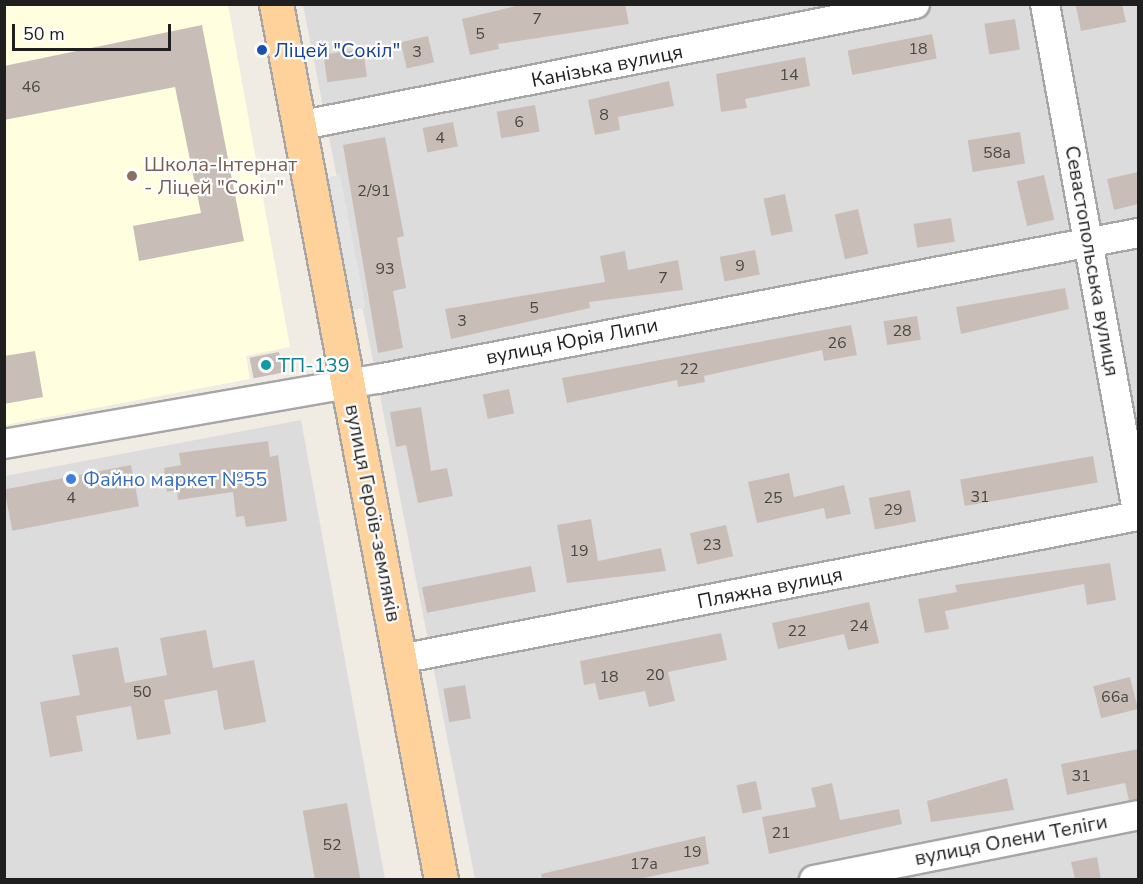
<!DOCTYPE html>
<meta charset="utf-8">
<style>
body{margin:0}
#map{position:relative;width:1143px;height:884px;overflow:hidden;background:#f0ece4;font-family:"Nunito Sans",sans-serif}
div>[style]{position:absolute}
.residential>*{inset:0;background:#dddcdc}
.education>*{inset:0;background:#fffedf}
.parking>*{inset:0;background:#e3e3e3;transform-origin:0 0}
.building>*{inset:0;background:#c9beb7;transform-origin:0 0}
.roads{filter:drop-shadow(2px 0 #a6a6a6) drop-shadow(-2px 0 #a6a6a6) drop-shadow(0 2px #a6a6a6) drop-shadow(0 -2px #a6a6a6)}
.minor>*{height:28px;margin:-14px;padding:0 14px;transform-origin:14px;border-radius:14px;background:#fff}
.major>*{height:33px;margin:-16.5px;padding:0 16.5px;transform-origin:16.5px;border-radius:16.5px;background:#ffd19b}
.dots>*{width:16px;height:16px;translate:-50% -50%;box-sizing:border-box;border:3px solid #fff;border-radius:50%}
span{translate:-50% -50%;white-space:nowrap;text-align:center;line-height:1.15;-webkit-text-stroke:4.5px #fff;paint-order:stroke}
.number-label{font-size:16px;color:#4a4745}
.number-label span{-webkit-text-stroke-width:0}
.transit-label{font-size:20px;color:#164399}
.left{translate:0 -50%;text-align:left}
.street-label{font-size:20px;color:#1f1f1f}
.education-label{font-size:20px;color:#785e54}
.culture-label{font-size:20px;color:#0d838f}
.shop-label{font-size:20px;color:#366cbe}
.frame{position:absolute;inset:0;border:6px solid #1f1f1f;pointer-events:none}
.scale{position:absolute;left:12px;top:24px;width:159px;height:27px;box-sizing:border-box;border:3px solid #1f1f1f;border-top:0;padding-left:8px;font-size:18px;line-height:21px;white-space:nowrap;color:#1f1f1f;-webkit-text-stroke:4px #fff;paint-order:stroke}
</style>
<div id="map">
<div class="residential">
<i style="clip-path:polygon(303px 5px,1138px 5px,1138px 879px,475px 879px)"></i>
<i style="clip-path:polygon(301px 420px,385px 879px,5px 880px,5px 476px)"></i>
</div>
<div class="education">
<i style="clip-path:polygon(5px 5px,228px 5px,290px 347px,246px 356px,250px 379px,5px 425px)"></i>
</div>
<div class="parking">
<i style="left:340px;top:175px;width:135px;height:15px;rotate:79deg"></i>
</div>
<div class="building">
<i style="clip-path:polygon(524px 4px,625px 4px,629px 24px,498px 44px,499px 49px,470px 55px,462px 19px)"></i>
<i style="clip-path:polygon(1085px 4px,1122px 4px,1126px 22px,1081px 31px,1076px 6px)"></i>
<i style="left:1015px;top:19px;width:31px;height:31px;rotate:81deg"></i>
<i style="clip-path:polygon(202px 25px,244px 241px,139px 261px,133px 226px,201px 213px,175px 87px,4px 120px,4px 66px)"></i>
<i style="left:932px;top:34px;width:25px;height:86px;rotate:79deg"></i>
<i style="left:428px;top:36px;width:27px;height:28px;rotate:77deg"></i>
<i style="left:363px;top:49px;width:28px;height:40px;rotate:82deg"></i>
<i style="clip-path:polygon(805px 57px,810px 86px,745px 99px,747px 108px,721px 112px,716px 74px)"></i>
<i style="clip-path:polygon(669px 81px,674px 106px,618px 117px,620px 130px,595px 135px,588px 100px)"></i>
<i style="left:535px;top:105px;width:27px;height:39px;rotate:80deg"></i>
<i style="left:453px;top:122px;width:25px;height:31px;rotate:79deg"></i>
<i style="left:1020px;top:132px;width:32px;height:53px;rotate:81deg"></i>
<i style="clip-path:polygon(385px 137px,404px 236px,397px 238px,406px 288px,393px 291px,403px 348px,378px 353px,343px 145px)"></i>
<i style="clip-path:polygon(1138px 172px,1138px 204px,1114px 210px,1107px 179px)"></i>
<i style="left:1044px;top:175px;width:46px;height:28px;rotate:77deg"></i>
<i style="left:785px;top:194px;width:38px;height:22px;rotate:78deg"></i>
<i style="left:858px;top:209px;width:46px;height:24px;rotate:77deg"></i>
<i style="left:951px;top:218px;width:24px;height:38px;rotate:81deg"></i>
<i style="left:755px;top:250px;width:25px;height:36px;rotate:79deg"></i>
<i style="clip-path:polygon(625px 251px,628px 270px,678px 260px,683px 290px,589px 302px,590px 308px,451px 339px,445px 309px,605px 282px,600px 256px)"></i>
<i style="clip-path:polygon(1065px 288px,1069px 309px,961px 334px,956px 307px)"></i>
<i style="left:917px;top:316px;width:24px;height:34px;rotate:81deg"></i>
<i style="clip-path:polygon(851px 325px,857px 355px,824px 361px,822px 350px,704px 376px,705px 382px,678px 387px,677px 380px,567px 403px,562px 378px)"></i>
<i style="clip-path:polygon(35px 351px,43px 397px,4px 404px,4px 356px)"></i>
<i style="left:279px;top:352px;width:21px;height:30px;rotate:79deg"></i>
<i style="left:509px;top:389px;width:25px;height:27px;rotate:78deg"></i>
<i style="clip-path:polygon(421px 407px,431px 471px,447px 468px,453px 496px,418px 503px,406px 445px,396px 447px,390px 412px)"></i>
<i style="clip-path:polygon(268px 441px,270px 457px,278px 455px,287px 521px,246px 527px,244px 516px,236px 517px,233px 492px,178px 500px,177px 490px,167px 492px,164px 468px,181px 465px,179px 453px)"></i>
<i style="left:1093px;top:456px;width:27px;height:135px;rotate:80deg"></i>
<i style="left:131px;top:465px;width:42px;height:129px;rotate:79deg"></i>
<i style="clip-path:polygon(789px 473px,794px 497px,844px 485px,851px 514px,826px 519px,824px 508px,757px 523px,748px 482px)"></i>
<i style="left:910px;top:490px;width:32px;height:42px;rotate:79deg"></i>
<i style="clip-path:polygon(591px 519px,598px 561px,661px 548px,666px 571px,567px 583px,557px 525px)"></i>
<i style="left:726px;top:525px;width:32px;height:37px;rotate:77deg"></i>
<i style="clip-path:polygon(1110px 563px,1116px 600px,1087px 605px,1084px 584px,945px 611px,949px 629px,925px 633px,918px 599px,957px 592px,955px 585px)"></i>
<i style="left:531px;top:566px;width:26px;height:111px;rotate:79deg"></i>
<i style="clip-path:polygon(869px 602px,879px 643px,848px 650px,844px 634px,778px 649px,772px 623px)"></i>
<i style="clip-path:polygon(206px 630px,213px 668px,254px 660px,266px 722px,224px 730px,217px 690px,164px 700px,171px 734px,137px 740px,131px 706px,76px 716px,83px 751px,50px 757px,40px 702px,80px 695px,72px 655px,118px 647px,125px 683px,167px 675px,160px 638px)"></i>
<i style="clip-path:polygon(721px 633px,727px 660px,668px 672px,675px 701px,649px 707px,645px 691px,599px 700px,595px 683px,584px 685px,580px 661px)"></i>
<i style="left:1130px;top:677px;width:33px;height:38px;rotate:76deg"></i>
<i style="left:465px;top:685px;width:34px;height:22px;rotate:80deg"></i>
<i style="clip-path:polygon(1138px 749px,1138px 799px,1129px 800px,1125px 783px,1067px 795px,1061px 764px)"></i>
<i style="clip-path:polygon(1007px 778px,1014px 810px,931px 822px,927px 801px)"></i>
<i style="left:756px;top:781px;width:29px;height:20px;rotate:78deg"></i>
<i style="clip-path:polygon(832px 783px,840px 820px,899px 809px,902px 824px,769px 854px,762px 817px,816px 807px,811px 788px)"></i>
<i style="left:347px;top:803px;width:77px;height:45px;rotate:80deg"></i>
<i style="clip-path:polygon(705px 836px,709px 864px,639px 879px,542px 879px,541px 874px)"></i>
<i style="clip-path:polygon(1097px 857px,1101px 879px,1075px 879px,1071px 862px)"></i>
</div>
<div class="roads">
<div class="minor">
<i style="left:1045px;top:4px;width:521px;rotate:79.72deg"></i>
<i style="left:298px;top:126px;width:629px;rotate:-11.18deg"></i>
<i style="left:4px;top:444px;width:380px;rotate:-9.9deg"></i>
<i style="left:378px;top:379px;width:774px;rotate:-10.87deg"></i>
<i style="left:400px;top:659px;width:752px;rotate:-10.97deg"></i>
<i style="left:814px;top:880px;width:330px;rotate:-11.3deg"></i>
</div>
<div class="major">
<i style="left:276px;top:4px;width:891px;rotate:79.33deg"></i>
</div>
</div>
<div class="dots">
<i style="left:262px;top:50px;background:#1a4fb4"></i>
<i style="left:132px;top:176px;background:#8d6e63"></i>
<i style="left:266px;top:365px;background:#0f9aa8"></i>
<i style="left:71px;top:479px;background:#3f7fe0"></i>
</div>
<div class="number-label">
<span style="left:537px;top:19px">7</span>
<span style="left:480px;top:34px">5</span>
<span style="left:918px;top:49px">18</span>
<span style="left:417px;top:52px">3</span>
<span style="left:789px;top:75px">14</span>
<span style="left:31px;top:87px">46</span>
<span style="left:604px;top:115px">8</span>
<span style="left:519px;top:122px">6</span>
<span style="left:440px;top:138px">4</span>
<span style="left:997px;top:153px">58а</span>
<span style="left:374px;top:191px">2/91</span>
<span style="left:740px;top:266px">9</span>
<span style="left:385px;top:269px">93</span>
<span style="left:663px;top:278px">7</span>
<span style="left:534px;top:308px">5</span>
<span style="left:462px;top:321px">3</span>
<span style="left:902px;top:331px">28</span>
<span style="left:837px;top:343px">26</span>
<span style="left:689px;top:369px">22</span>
<span style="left:980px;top:497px">31</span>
<span style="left:71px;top:498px">4</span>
<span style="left:773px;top:498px">25</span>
<span style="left:893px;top:510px">29</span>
<span style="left:712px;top:545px">23</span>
<span style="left:579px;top:551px">19</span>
<span style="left:859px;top:626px">24</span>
<span style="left:797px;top:631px">22</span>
<span style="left:655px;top:675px">20</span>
<span style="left:609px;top:677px">18</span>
<span style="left:142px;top:692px">50</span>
<span style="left:1115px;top:697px">66а</span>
<span style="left:1081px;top:776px">31</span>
<span style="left:781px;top:833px">21</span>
<span style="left:332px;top:845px">52</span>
<span style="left:692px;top:852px">19</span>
<span style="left:644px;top:864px">17а</span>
</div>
<div class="transit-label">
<span class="left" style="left:274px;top:50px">Ліцей "Сокіл"</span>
</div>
<div class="street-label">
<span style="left:607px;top:66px;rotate:-11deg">Канізька вулиця</span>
<span style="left:1092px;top:261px;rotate:80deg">Севастопольська вулиця</span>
<span style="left:572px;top:341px;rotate:-11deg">вулиця Юрія Липи</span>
<span style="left:373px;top:513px;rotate:79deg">вулиця Героїв-земляків</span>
<span style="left:770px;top:588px;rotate:-11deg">Пляжна вулиця</span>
<span style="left:1011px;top:840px;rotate:-11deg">вулиця Олени Теліги</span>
</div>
<div class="education-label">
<span class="left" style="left:144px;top:176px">Школа-Інтернат<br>- Ліцей "Сокіл"</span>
</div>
<div class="culture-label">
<span class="left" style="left:278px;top:365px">ТП-139</span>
</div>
<div class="shop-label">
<span class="left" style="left:83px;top:479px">Файно маркет №55</span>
</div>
<div class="frame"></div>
<div class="scale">50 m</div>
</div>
